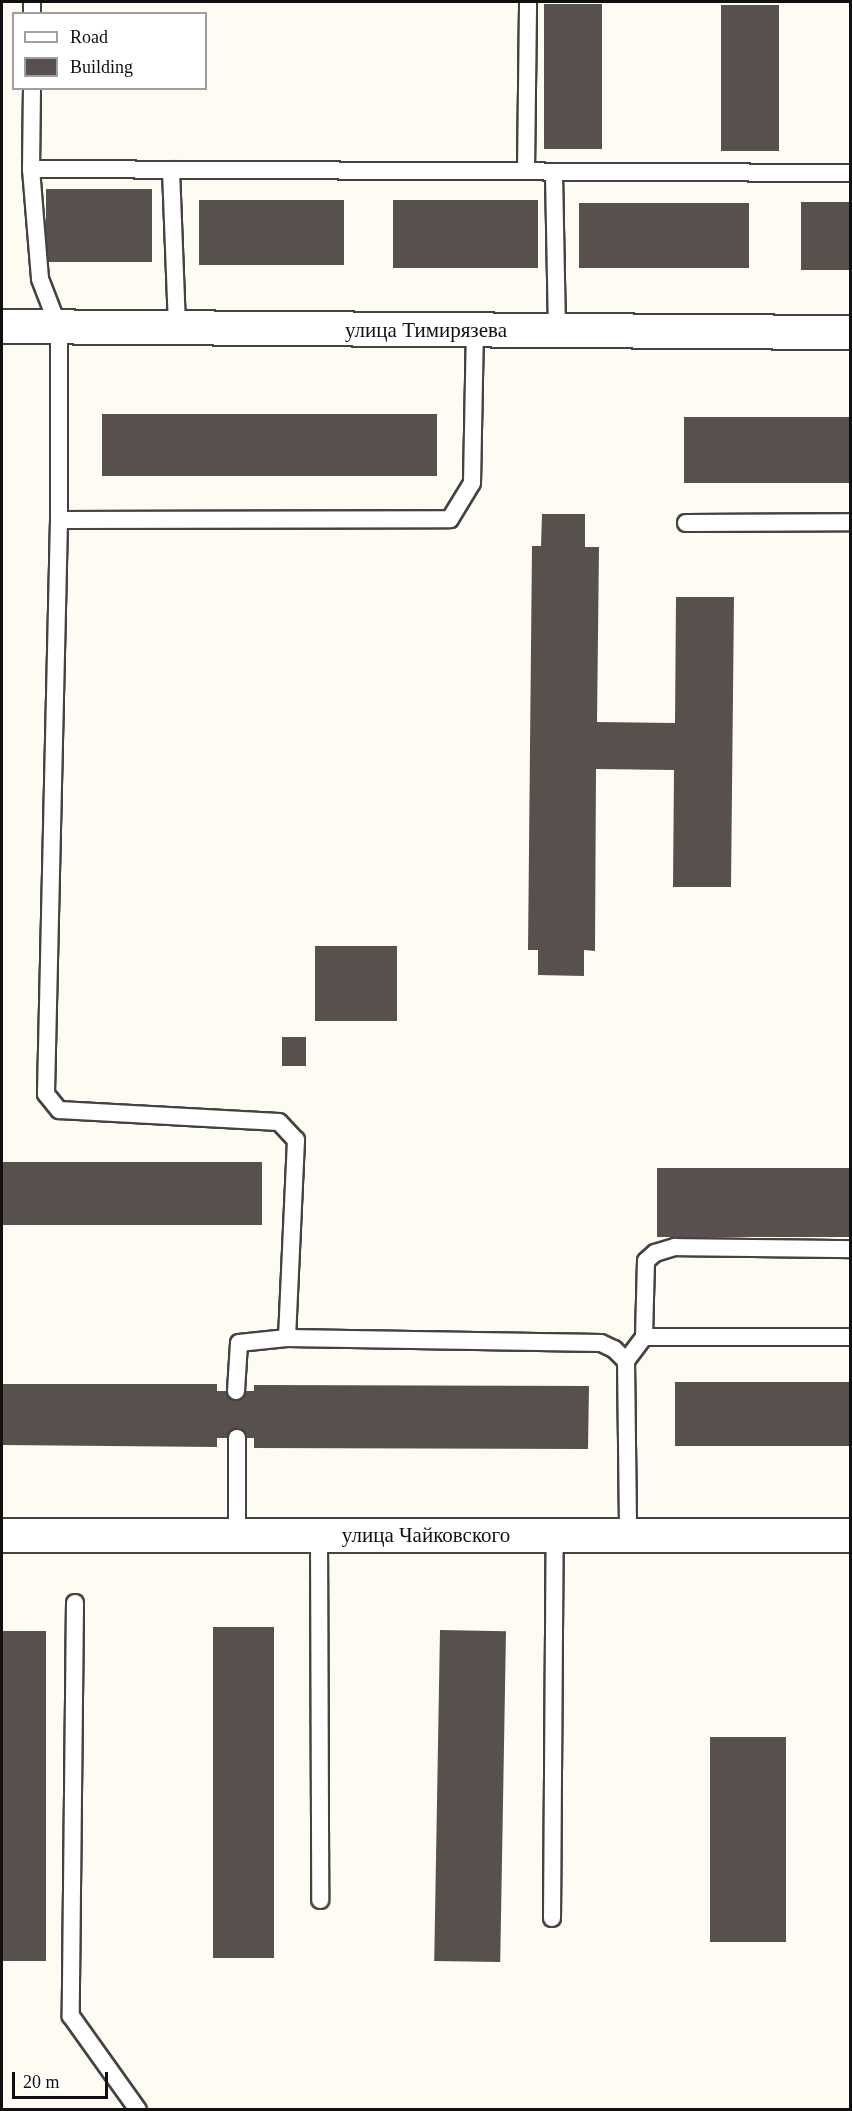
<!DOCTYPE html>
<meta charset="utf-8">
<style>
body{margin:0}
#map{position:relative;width:852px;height:2111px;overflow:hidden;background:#fefbf3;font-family:"Times New Roman",serif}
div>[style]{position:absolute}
.building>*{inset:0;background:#57504d;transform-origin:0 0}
.roads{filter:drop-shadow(2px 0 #434343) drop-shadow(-2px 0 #434343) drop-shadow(0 2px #434343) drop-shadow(0 -2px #434343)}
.service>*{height:16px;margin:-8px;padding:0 8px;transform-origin:8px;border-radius:8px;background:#fff}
.minor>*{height:33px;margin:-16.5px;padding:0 16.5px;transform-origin:16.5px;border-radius:16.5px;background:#fff}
span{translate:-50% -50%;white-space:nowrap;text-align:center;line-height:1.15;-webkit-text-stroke:6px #fff;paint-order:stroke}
.street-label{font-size:21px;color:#101010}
.frame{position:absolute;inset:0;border:3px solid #101010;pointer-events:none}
.legend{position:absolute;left:12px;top:12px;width:195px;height:78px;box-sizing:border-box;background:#fff;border:2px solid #9f9f9f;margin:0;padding:8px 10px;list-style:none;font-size:18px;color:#101010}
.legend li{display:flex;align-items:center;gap:12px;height:30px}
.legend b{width:30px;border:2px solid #9f9f9f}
.scale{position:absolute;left:12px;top:2072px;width:96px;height:27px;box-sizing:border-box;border:3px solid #101010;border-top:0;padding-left:8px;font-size:18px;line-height:21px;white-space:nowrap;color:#101010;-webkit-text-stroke:4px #fff;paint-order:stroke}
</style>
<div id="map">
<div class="building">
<i style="left:544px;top:4px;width:58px;height:145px"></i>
<i style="left:721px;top:5px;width:58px;height:146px"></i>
<i style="left:46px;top:189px;width:106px;height:73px"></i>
<i style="left:199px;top:200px;width:145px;height:65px"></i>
<i style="left:393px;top:200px;width:145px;height:68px"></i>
<i style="left:850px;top:202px;width:68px;height:49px;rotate:90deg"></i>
<i style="left:749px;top:203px;width:65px;height:170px;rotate:90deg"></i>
<i style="left:102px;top:414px;width:335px;height:62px"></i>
<i style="left:684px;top:417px;width:166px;height:66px"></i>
<i style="clip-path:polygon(542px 514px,585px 514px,585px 547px,599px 547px,597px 722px,675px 723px,676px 597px,734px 597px,731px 887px,673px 887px,674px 770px,596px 769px,595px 951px,584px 950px,584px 976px,538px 975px,538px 950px,528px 950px,532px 546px,541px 546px)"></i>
<i style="left:397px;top:946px;width:75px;height:82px;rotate:90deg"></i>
<i style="left:282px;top:1037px;width:24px;height:29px"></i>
<i style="left:2px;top:1162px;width:260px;height:63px"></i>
<i style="left:657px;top:1168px;width:193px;height:69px"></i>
<i style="left:675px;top:1382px;width:175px;height:64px"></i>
<i style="clip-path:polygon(2px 1384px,217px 1384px,217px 1391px,254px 1391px,254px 1385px,589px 1386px,588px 1449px,254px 1448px,254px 1438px,217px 1438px,217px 1447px,2px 1445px)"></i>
<i style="left:213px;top:1627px;width:61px;height:331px"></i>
<i style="left:440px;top:1630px;width:66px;height:331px;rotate:1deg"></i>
<i style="left:2px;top:1631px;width:44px;height:330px"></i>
<i style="left:710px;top:1737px;width:76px;height:205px"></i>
</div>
<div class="roads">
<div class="service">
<i style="left:32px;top:14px;width:12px;rotate:-90deg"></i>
<i style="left:32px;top:88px;width:81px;rotate:90.7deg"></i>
<i style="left:31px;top:169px;width:110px;rotate:85.3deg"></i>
<i style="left:40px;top:279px;width:53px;rotate:68.8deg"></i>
<i style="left:59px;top:328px;width:192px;rotate:90deg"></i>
<i style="left:59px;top:520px;width:574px;rotate:91.3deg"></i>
<i style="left:46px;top:1094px;width:21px;rotate:51deg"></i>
<i style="left:59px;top:1110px;width:220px;rotate:3.1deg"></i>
<i style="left:279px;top:1122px;width:25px;rotate:47deg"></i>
<i style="left:296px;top:1140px;width:198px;rotate:92.6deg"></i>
<i style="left:287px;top:1338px;width:314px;rotate:0.9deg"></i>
<i style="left:601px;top:1343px;width:14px;rotate:25deg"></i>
<i style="left:614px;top:1349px;width:17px;rotate:45deg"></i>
<i style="left:626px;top:1361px;width:174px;rotate:89.3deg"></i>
<i style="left:31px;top:169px;width:819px;rotate:0.28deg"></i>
<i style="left:171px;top:170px;width:158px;rotate:87.8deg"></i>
<i style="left:526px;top:171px;width:169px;rotate:-89.3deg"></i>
<i style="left:554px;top:174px;width:156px;rotate:88.9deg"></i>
<i style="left:59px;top:520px;width:391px;rotate:-0.1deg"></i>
<i style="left:450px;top:519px;width:42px;rotate:-58.6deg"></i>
<i style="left:472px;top:483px;width:151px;rotate:-88.9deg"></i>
<i style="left:686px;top:523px;width:164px;rotate:-0.3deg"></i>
<i style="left:644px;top:1337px;width:76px;rotate:-88.5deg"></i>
<i style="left:646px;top:1261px;width:12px;rotate:-42deg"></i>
<i style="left:655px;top:1253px;width:21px;rotate:-17deg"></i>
<i style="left:675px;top:1247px;width:175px;rotate:0.7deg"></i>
<i style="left:626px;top:1361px;width:30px;rotate:-53deg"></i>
<i style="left:644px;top:1337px;width:206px"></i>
<i style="left:236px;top:1391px;width:48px;rotate:-86.4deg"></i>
<i style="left:239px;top:1343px;width:48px;rotate:-5.9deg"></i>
<i style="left:237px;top:1535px;width:97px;rotate:-90deg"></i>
<i style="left:319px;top:1535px;width:365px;rotate:89.8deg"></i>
<i style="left:75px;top:1603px;width:413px;rotate:90.6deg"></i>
<i style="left:71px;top:2016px;width:115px;rotate:54.5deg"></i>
<i style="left:552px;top:1918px;width:382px;rotate:-89.6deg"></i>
</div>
<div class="minor">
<i style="left:2px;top:326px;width:848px;rotate:0.41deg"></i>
<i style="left:2px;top:1535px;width:848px"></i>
</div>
</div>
<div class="street-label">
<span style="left:426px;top:330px">улица Тимирязева</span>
<span style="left:426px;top:1535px">улица Чайковского</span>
</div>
<div class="frame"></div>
<ul class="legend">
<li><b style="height:8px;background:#fff"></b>Road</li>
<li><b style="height:16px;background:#57504d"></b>Building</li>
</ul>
<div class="scale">20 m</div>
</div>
